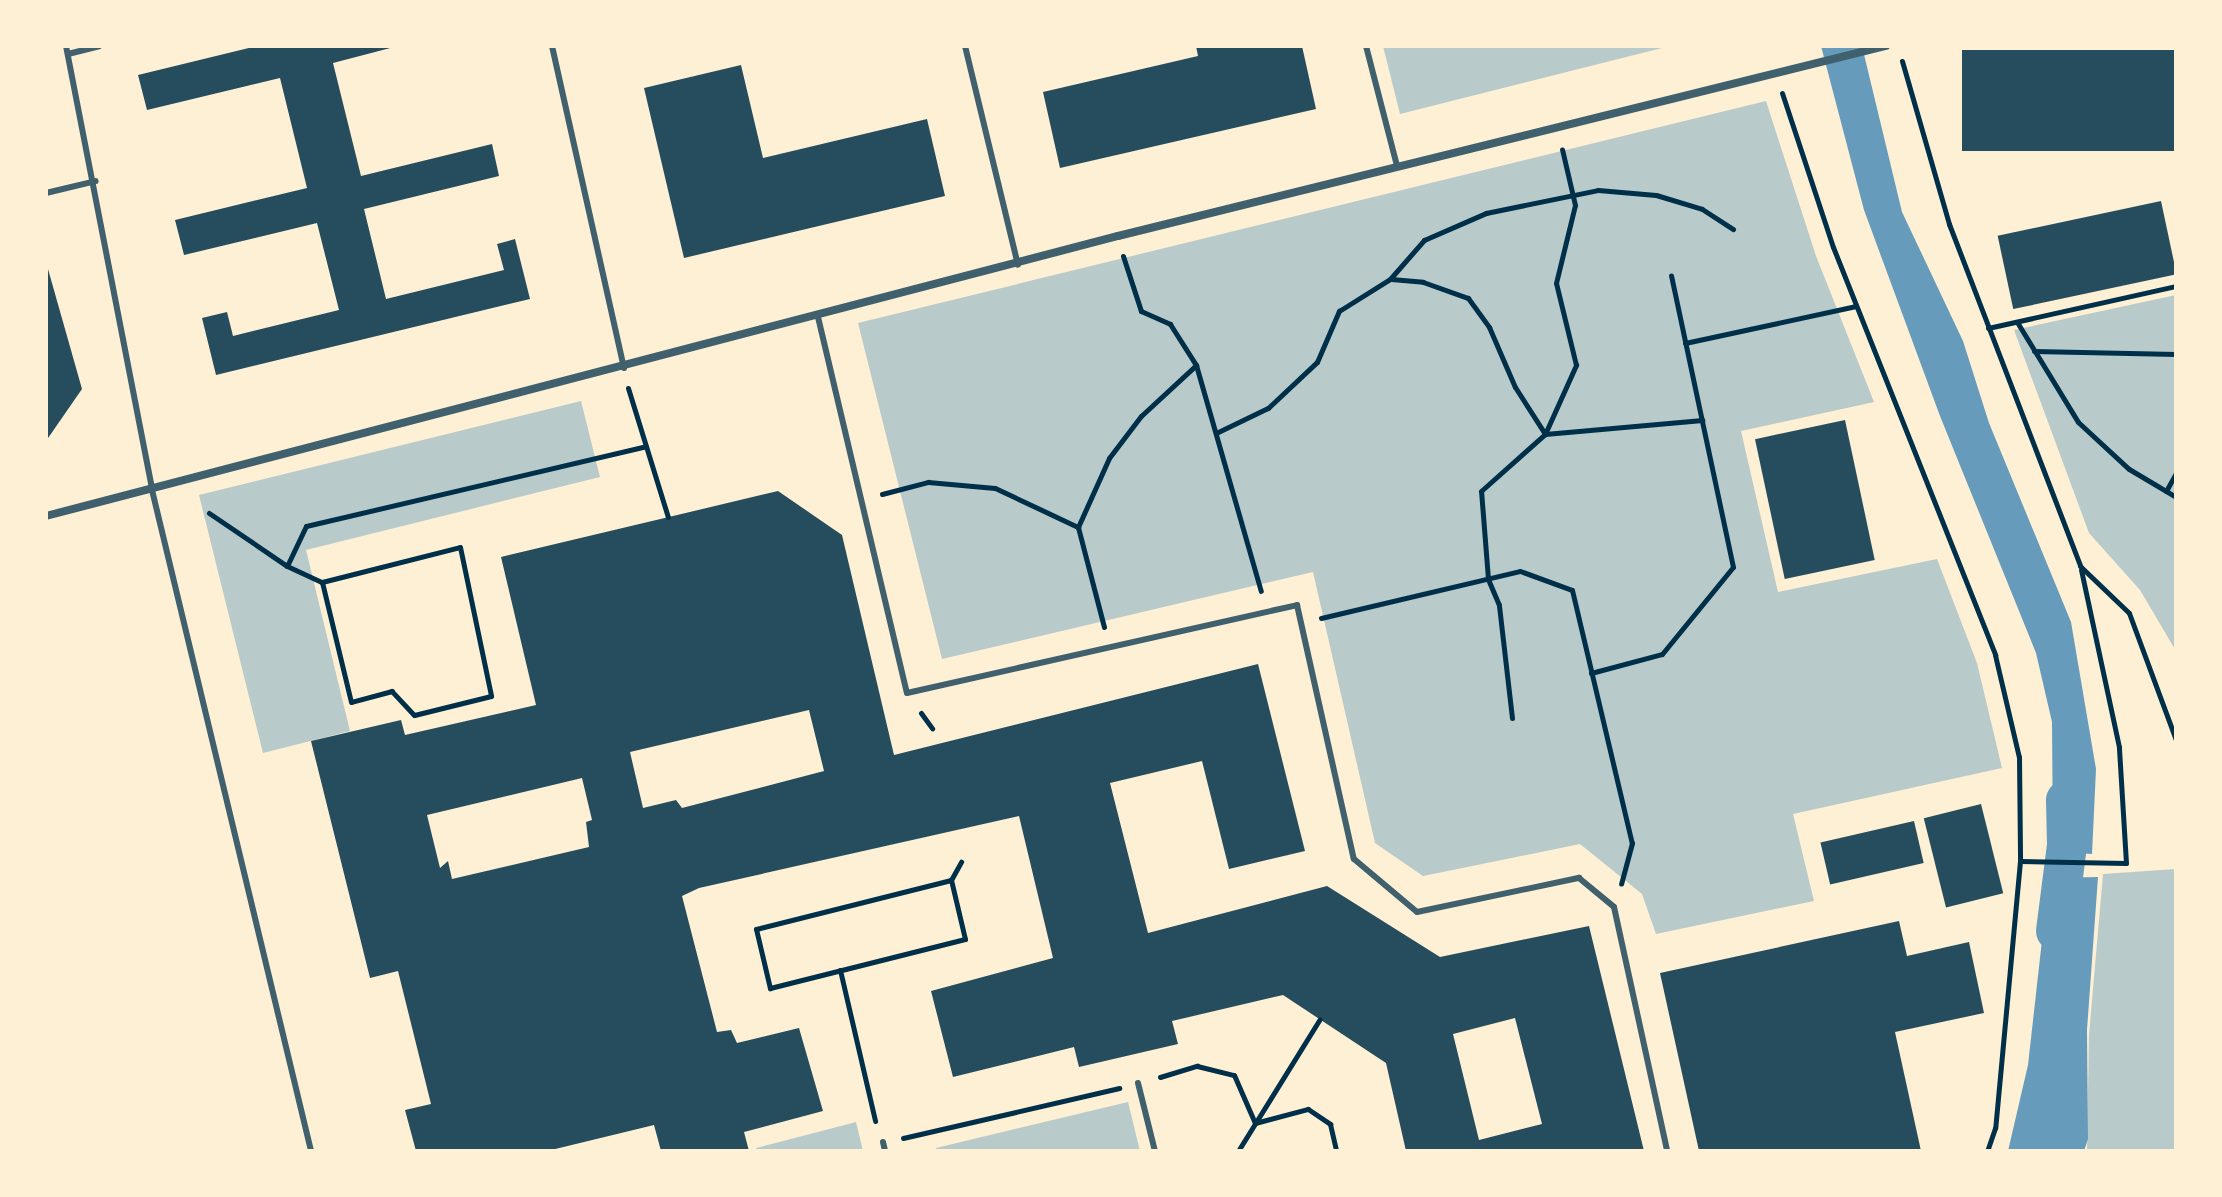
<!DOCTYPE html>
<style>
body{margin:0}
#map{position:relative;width:2222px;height:1197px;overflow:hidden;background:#fdf0d5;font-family:"Playfair Display",serif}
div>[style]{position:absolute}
.green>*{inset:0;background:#b9caca}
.water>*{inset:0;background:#669bbc}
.canal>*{height:40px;margin:-20px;padding:0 20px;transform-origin:20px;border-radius:20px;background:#669bbc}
.building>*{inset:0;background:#264d5e;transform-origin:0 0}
.path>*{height:5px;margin:-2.5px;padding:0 2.5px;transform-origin:2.5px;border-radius:2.5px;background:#003049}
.service>*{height:6px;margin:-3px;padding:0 3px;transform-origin:3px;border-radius:3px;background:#3f606c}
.minor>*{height:8px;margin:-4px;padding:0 4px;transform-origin:4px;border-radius:4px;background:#3f606c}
span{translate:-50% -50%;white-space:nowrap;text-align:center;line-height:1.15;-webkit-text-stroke:6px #fdf0d5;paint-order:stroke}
.frame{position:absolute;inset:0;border:48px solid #fdf0d5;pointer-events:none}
</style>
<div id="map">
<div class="green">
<i style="clip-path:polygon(1383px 46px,1670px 46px,1400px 114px)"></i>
<i style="clip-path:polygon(1766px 101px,1816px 256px,1874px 402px,1741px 431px,1778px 592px,1937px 559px,1977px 663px,2002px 768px,1793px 814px,1814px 901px,1656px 934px,1642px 894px,1580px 844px,1423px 876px,1375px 843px,1313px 572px,942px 659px,858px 323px)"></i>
<i style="clip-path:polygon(2176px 295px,2176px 651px,2140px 590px,2089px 533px,2014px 330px)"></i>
<i style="clip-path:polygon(581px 401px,600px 477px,306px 550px,350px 731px,263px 753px,199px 495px)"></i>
<i style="clip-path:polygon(2176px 869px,2176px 1151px,2087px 1151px,2089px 1035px,2103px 874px)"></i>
<i style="clip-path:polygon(1128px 1102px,1140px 1151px,936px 1151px,936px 1148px)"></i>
<i style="clip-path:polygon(856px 1122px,863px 1151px,757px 1151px,756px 1148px)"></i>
</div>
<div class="water">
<i style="clip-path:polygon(1821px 46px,1862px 46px,1902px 212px,1963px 341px,1989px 423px,2071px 622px,2096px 769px,2092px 854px,2053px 852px,2052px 722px,2036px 653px,1940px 416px,1864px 210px)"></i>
<i style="clip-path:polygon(2098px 877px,2087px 1030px,2088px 1139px,2084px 1151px,2008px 1151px,2028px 1065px,2049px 878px)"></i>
</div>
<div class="canal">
<i style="left:2056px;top:931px;width:87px;rotate:-82.7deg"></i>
<i style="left:2067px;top:845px;width:45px;rotate:-91.3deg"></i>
</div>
<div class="building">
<i style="clip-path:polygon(257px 46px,398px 46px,333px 63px,361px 176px,492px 144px,499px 176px,364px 209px,386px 299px,504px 270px,497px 244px,515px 239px,530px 299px,216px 375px,202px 318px,227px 312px,233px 336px,339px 310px,317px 223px,184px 255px,175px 220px,307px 188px,280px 78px,147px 110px,138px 75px)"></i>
<i style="clip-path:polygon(1196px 46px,1302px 46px,1316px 109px,1060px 168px,1043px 92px,1198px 56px)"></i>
<i style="left:2176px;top:50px;width:101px;height:214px;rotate:90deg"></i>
<i style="clip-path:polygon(741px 65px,763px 158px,927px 119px,945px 196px,684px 258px,644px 88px)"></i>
<i style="left:2161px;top:201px;width:75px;height:167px;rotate:78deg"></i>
<i style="clip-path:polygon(46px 262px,82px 389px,46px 441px)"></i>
<i style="left:1845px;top:420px;width:143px;height:92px;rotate:78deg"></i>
<i style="clip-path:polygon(evenodd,778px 491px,842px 535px,894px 755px,1258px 664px,1305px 851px,1229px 869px,1202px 761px,1110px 783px,1148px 933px,1327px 886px,1440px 957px,1589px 926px,1644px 1151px,1406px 1151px,1386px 1063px,1283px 995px,1172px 1021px,1178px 1044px,1079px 1067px,1074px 1047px,953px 1077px,931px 991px,1053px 958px,1019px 816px,699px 888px,682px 896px,717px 1032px,731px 1030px,737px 1043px,799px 1028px,823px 1111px,744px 1132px,749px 1151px,661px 1151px,654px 1125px,547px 1151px,416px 1151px,405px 1110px,431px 1104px,398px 971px,370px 978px,311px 741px,401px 720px,405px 735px,536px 705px,501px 557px,778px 491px,809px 710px,824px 771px,682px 808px,676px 800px,643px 808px,630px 752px,809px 710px,778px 491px,582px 778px,592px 820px,586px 822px,589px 847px,452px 879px,448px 861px,440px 868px,427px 815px,582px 778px,778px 491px,1515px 1018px,1542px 1124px,1479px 1140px,1453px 1034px,1515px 1018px)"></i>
<i style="left:1981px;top:804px;width:92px;height:59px;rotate:76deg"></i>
<i style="left:1914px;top:821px;width:43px;height:96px;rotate:77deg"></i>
<i style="clip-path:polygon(1899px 921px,1907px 956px,1969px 942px,1984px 1013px,1895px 1032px,1921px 1151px,1699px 1151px,1660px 973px)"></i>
</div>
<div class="path">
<i style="left:1902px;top:61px;width:170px;rotate:73.9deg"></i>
<i style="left:1949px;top:224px;width:366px;rotate:69deg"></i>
<i style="left:2080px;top:566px;width:68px;rotate:43.8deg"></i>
<i style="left:2129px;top:613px;width:135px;rotate:69.7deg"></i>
<i style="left:1782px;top:93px;width:162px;rotate:71.7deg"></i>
<i style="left:1833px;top:247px;width:439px;rotate:68.3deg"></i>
<i style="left:1995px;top:655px;width:105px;rotate:76.8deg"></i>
<i style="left:2019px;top:757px;width:104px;rotate:89.4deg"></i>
<i style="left:2020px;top:861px;width:268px;rotate:95.3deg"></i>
<i style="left:1995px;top:1128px;width:24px;rotate:109deg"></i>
<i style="left:1123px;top:256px;width:58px;rotate:71.9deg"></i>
<i style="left:1141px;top:311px;width:32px;rotate:24deg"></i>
<i style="left:1170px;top:324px;width:49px;rotate:57.6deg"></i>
<i style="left:1196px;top:365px;width:235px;rotate:74deg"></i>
<i style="left:1391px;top:279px;width:32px;rotate:5deg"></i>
<i style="left:1423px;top:282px;width:48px;rotate:19.6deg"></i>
<i style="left:1468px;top:298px;width:36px;rotate:54deg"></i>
<i style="left:1489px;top:327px;width:65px;rotate:66.6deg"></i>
<i style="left:1515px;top:387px;width:56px;rotate:57.4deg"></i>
<i style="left:1545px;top:434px;width:158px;rotate:-5.1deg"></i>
<i style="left:2017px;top:322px;width:117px;rotate:58.6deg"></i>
<i style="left:2078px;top:422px;width:69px;rotate:42.7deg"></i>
<i style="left:2129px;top:469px;width:55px;rotate:30.8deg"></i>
<i style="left:1988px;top:328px;width:193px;rotate:-12.6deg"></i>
<i style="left:1685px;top:343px;width:175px;rotate:-12.2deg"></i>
<i style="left:2034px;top:351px;width:142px;rotate:1.2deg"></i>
<i style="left:628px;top:388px;width:135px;rotate:72.8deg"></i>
<i style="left:1216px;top:433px;width:58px;rotate:-25.7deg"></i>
<i style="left:1268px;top:408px;width:67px;rotate:-43.2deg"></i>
<i style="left:1317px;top:362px;width:56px;rotate:-66.7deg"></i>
<i style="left:1339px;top:311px;width:60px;rotate:-32.1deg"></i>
<i style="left:1390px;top:279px;width:52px;rotate:-48.9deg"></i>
<i style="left:1424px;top:240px;width:68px;rotate:-23.5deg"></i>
<i style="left:1486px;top:213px;width:114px;rotate:-11.6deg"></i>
<i style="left:1598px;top:190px;width:58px;rotate:4.9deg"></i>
<i style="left:1656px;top:195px;width:48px;rotate:16.9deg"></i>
<i style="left:1702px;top:209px;width:37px;rotate:33deg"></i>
<i style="left:2166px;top:491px;width:21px;rotate:-61deg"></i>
<i style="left:882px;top:494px;width:48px;rotate:-14.6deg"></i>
<i style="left:928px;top:482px;width:67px;rotate:5.1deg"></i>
<i style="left:995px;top:488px;width:92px;rotate:25.2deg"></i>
<i style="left:209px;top:513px;width:94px;rotate:34.2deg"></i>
<i style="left:287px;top:566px;width:44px;rotate:-64.6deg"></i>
<i style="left:306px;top:526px;width:349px;rotate:-13.2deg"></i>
<i style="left:287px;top:566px;width:38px;rotate:25deg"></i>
<i style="left:322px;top:582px;width:142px;rotate:-14.2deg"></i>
<i style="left:460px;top:547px;width:152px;rotate:78.2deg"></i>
<i style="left:491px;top:696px;width:79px;rotate:166.1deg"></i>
<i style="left:414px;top:715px;width:33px;rotate:-133deg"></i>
<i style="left:392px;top:691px;width:42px;rotate:165deg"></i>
<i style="left:351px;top:702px;width:123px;rotate:-103.6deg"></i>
<i style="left:1321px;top:618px;width:204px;rotate:-13.3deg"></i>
<i style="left:1520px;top:571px;width:55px;rotate:20.1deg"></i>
<i style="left:1572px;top:590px;width:260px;rotate:76.7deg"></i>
<i style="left:1632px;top:843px;width:42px;rotate:105deg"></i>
<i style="left:1104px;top:627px;width:103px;rotate:-104.6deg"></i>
<i style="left:1078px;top:527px;width:76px;rotate:-65.8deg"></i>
<i style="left:1109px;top:458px;width:53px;rotate:-52.7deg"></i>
<i style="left:1141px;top:416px;width:75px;rotate:-42.8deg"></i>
<i style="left:1591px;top:673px;width:73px;rotate:-15deg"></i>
<i style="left:1662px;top:654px;width:112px;rotate:-50.8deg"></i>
<i style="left:1733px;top:567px;width:298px;rotate:-102deg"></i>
<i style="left:921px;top:713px;width:19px;rotate:54deg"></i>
<i style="left:1512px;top:718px;width:114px;rotate:-96.6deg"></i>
<i style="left:1499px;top:605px;width:28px;rotate:-113deg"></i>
<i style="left:1488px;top:579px;width:88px;rotate:-94.5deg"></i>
<i style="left:1481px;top:491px;width:86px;rotate:-41.7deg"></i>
<i style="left:1545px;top:434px;width:76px;rotate:-65.8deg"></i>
<i style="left:1576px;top:365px;width:84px;rotate:-103.7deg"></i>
<i style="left:1556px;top:283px;width:80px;rotate:-76.3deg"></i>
<i style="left:1575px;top:205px;width:57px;rotate:-103.1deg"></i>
<i style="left:2020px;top:861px;width:106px;rotate:1.1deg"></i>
<i style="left:2126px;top:863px;width:116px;rotate:-93.5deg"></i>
<i style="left:2119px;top:747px;width:181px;rotate:-102.1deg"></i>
<i style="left:951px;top:880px;width:201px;rotate:165.9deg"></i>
<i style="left:756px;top:929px;width:61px;rotate:76.7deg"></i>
<i style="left:770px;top:988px;width:201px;rotate:-14.1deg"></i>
<i style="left:965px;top:939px;width:61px;rotate:-103.3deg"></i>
<i style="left:951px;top:880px;width:21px;rotate:-61deg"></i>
<i style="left:840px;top:970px;width:155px;rotate:76.9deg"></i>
<i style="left:1160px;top:1077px;width:39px;rotate:-17deg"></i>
<i style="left:1197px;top:1066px;width:38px;rotate:14deg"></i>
<i style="left:1234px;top:1075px;width:52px;rotate:66.4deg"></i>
<i style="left:1255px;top:1123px;width:55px;rotate:-14.8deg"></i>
<i style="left:1308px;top:1109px;width:27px;rotate:34deg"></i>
<i style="left:1330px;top:1124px;width:28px;rotate:77deg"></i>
<i style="left:903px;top:1138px;width:222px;rotate:-13deg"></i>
<i style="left:1238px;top:1151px;width:155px;rotate:-58.2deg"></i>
</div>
<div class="service">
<i style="left:66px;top:46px;width:452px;rotate:79deg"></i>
<i style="left:152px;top:490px;width:680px;rotate:76.47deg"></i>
<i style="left:552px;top:46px;width:330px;rotate:77.4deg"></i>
<i style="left:965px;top:46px;width:225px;rotate:76.4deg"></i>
<i style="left:1366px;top:46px;width:124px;rotate:75.5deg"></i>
<i style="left:68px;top:54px;width:32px;rotate:-14deg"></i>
<i style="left:46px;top:193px;width:51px;rotate:-13.5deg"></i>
<i style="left:818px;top:317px;width:386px;rotate:76.7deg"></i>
<i style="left:907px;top:693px;width:400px;rotate:-12.7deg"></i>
<i style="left:1297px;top:605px;width:260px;rotate:77.4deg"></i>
<i style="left:1354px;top:859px;width:82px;rotate:40.1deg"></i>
<i style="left:1417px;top:912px;width:166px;rotate:-11.9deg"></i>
<i style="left:1579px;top:878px;width:45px;rotate:39.6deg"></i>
<i style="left:1614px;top:907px;width:250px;rotate:77.7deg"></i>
<i style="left:1138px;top:1083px;width:70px;rotate:76deg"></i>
<i style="left:883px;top:1142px;width:9px;rotate:77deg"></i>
</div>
<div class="minor">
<i style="left:46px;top:516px;width:1108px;rotate:-14.64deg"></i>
<i style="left:1118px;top:236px;width:791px;rotate:-13.9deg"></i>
</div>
<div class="frame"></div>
</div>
